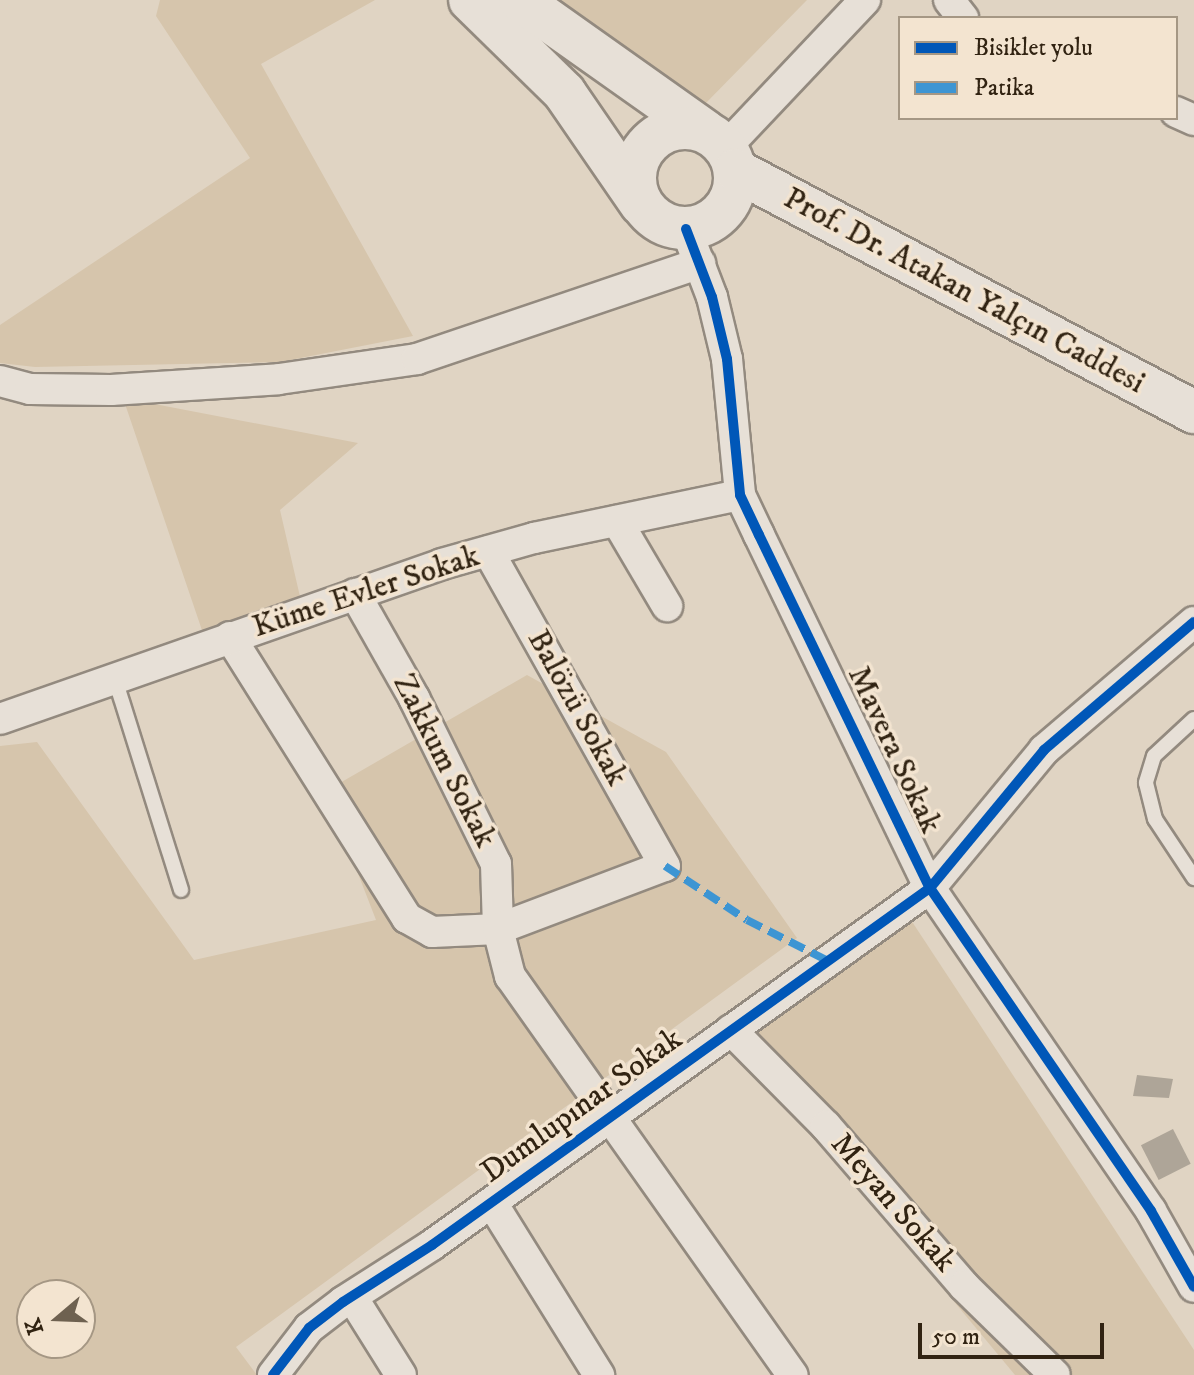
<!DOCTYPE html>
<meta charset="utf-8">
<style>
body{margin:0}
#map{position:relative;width:1194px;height:1375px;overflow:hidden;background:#e0d4c3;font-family:"IM FELL DW Pica",serif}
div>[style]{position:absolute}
.green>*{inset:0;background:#d6c5ac}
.building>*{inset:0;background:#aea598;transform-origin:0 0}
.roads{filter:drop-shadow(2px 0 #938a7f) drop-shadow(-2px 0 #938a7f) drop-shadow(0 2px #938a7f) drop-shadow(0 -2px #938a7f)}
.lane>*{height:14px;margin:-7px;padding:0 7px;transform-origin:7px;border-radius:7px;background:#e7e0d7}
.street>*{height:30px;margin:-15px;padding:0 15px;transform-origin:15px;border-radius:15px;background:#e7e0d7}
.secondary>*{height:42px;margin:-21px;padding:0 21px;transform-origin:21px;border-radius:21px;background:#e7e0d7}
.secondary>.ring{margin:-21px;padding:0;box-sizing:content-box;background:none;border:42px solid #e7e0d7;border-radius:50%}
.quiet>*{height:8px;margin-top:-4px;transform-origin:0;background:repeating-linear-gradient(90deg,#3d95d3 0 16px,transparent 0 24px)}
.cycleway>*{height:10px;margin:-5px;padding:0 5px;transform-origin:5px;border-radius:5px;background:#0057b8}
span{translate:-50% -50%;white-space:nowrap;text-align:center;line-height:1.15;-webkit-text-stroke:7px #f3e4d0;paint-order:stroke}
.street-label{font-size:32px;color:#312312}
.legend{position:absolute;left:898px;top:16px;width:280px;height:104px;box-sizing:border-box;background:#f3e4d0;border:2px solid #a59784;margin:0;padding:10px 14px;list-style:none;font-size:24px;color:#312312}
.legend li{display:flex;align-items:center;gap:16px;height:40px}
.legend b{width:40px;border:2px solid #a59784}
.north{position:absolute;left:16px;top:1279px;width:80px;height:80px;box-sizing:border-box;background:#f3e4d0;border:2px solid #a59784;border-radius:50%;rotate:251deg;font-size:22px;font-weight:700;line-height:32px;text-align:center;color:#312312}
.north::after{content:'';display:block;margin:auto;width:28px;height:36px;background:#6e6150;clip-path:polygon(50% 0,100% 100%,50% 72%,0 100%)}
.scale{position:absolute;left:918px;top:1323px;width:186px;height:36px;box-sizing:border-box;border:4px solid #312312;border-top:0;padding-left:10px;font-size:24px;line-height:28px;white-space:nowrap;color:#312312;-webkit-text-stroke:6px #f3e4d0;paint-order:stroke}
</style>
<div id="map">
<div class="green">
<i style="clip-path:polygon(160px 0,375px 0,261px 64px,413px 336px,280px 362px,35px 367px,0 363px,0 325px,250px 158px,156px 16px)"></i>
<i style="clip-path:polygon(553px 0,807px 0,704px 105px)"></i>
<i style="clip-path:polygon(123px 398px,358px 443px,280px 510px,304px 614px,206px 642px)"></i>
<i style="clip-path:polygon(evenodd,527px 675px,666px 752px,797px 938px,236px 1347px,257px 1375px,0 1375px,0 746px,37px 742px,194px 960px,376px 920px,326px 791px,527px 675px,32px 1295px,80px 1295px,80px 1343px,32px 1343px,32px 1295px)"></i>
<i style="clip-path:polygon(905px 911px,1194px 1350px,1194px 1375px,1015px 1375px,735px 1038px)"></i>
</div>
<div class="building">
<i style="clip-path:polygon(1137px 1075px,1173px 1079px,1169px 1098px,1133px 1096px)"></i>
<i style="left:1173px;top:1129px;width:39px;height:36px;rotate:63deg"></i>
</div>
<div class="roads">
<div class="lane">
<i style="left:115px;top:679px;width:221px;rotate:72.6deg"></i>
<i style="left:1194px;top:719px;width:54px;rotate:137.2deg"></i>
<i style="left:1154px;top:756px;width:28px;rotate:107deg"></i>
<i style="left:1146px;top:783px;width:37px;rotate:76deg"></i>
<i style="left:1155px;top:819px;width:71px;rotate:56.5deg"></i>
</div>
<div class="street">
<i style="left:949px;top:0;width:23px;rotate:52deg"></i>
<i style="left:1176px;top:112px;width:20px;rotate:24deg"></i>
<i style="left:725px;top:148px;width:204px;rotate:-46.6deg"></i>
<i style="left:686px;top:229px;width:73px;rotate:69.1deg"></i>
<i style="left:712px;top:297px;width:64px;rotate:76.4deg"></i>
<i style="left:727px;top:359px;width:137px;rotate:84.5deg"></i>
<i style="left:740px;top:495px;width:44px;rotate:64.6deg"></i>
<i style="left:759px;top:535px;width:392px;rotate:64.2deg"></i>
<i style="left:930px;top:888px;width:391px;rotate:55.6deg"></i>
<i style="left:1151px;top:1211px;width:87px;rotate:60.5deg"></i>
<i style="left:0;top:381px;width:31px;rotate:15deg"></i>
<i style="left:30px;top:389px;width:81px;rotate:0.7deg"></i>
<i style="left:111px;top:390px;width:168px;rotate:-3.7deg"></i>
<i style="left:279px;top:379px;width:139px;rotate:-8.2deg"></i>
<i style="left:417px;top:359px;width:299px;rotate:-18.7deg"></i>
<i style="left:617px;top:521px;width:99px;rotate:59.5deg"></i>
<i style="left:355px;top:594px;width:120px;rotate:60.4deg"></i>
<i style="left:414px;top:698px;width:185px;rotate:63.7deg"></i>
<i style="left:496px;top:864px;width:65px;rotate:88.2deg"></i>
<i style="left:498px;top:929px;width:49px;rotate:75.7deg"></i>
<i style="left:510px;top:976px;width:489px;rotate:54.7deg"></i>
<i style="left:230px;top:637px;width:332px;rotate:57.8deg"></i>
<i style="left:407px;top:918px;width:29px;rotate:29deg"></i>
<i style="left:432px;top:932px;width:66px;rotate:-2.6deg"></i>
<i style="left:498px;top:929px;width:178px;rotate:-20.7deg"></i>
<i style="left:665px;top:866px;width:361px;rotate:-119.3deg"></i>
<i style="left:0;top:719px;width:468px;rotate:-19.3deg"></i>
<i style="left:442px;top:564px;width:96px;rotate:-15.8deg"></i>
<i style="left:534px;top:538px;width:210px;rotate:-11.8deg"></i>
<i style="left:731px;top:1030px;width:135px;rotate:45.3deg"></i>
<i style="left:826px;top:1126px;width:211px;rotate:49.2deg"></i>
<i style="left:964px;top:1286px;width:127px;rotate:44.4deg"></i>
<i style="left:492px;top:1203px;width:203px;rotate:58.1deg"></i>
<i style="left:352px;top:1297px;width:92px;rotate:57.9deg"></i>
<i style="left:273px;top:1375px;width:59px;rotate:-52.5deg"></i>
<i style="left:309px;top:1328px;width:43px;rotate:-37.4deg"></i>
<i style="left:343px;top:1302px;width:106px;rotate:-32.6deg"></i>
<i style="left:432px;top:1245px;width:613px;rotate:-35.64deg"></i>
<i style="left:930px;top:888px;width:179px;rotate:-50.4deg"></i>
<i style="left:1044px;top:750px;width:197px;rotate:-40.5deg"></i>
</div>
<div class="secondary">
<i style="left:470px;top:0;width:132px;rotate:44.4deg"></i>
<i style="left:564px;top:92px;width:136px;rotate:55.5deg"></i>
<i style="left:520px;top:0;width:227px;rotate:35.3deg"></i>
<i class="ring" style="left:635px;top:128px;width:58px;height:58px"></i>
<i style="left:735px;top:170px;width:519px;rotate:27.8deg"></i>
</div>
</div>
<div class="quiet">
<i style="left:665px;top:866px;width:98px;rotate:33.4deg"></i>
<i style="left:747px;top:920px;width:91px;rotate:26.8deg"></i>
</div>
<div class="cycleway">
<i style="left:686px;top:229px;width:73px;rotate:69.1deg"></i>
<i style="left:712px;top:297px;width:64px;rotate:76.4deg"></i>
<i style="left:727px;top:359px;width:137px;rotate:84.5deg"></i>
<i style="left:740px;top:495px;width:44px;rotate:64.6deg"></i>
<i style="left:759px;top:535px;width:392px;rotate:64.2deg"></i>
<i style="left:930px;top:888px;width:391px;rotate:55.6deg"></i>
<i style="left:1151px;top:1211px;width:87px;rotate:60.5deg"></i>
<i style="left:273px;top:1375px;width:59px;rotate:-52.5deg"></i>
<i style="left:309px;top:1328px;width:43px;rotate:-37.4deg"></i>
<i style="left:343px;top:1302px;width:106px;rotate:-32.6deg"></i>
<i style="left:432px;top:1245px;width:613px;rotate:-35.64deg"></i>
<i style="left:930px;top:888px;width:179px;rotate:-50.4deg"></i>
<i style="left:1044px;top:750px;width:197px;rotate:-40.5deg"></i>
</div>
<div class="street-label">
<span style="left:964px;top:291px;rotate:28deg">Prof. Dr. Atakan Yalçın Caddesi</span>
<span style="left:366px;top:592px;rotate:-18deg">Küme Evler Sokak</span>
<span style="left:577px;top:708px;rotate:61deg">Balözü Sokak</span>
<span style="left:894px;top:750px;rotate:65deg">Mavera Sokak</span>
<span style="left:444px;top:761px;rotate:63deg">Zakkum Sokak</span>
<span style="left:582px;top:1106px;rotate:-36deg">Dumlupınar Sokak</span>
<span style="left:893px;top:1203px;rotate:49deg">Meyan Sokak</span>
</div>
<ul class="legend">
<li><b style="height:10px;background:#0057b8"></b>Bisiklet yolu</li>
<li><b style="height:10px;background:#3d95d3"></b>Patika</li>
</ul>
<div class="north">K</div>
<div class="scale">50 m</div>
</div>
